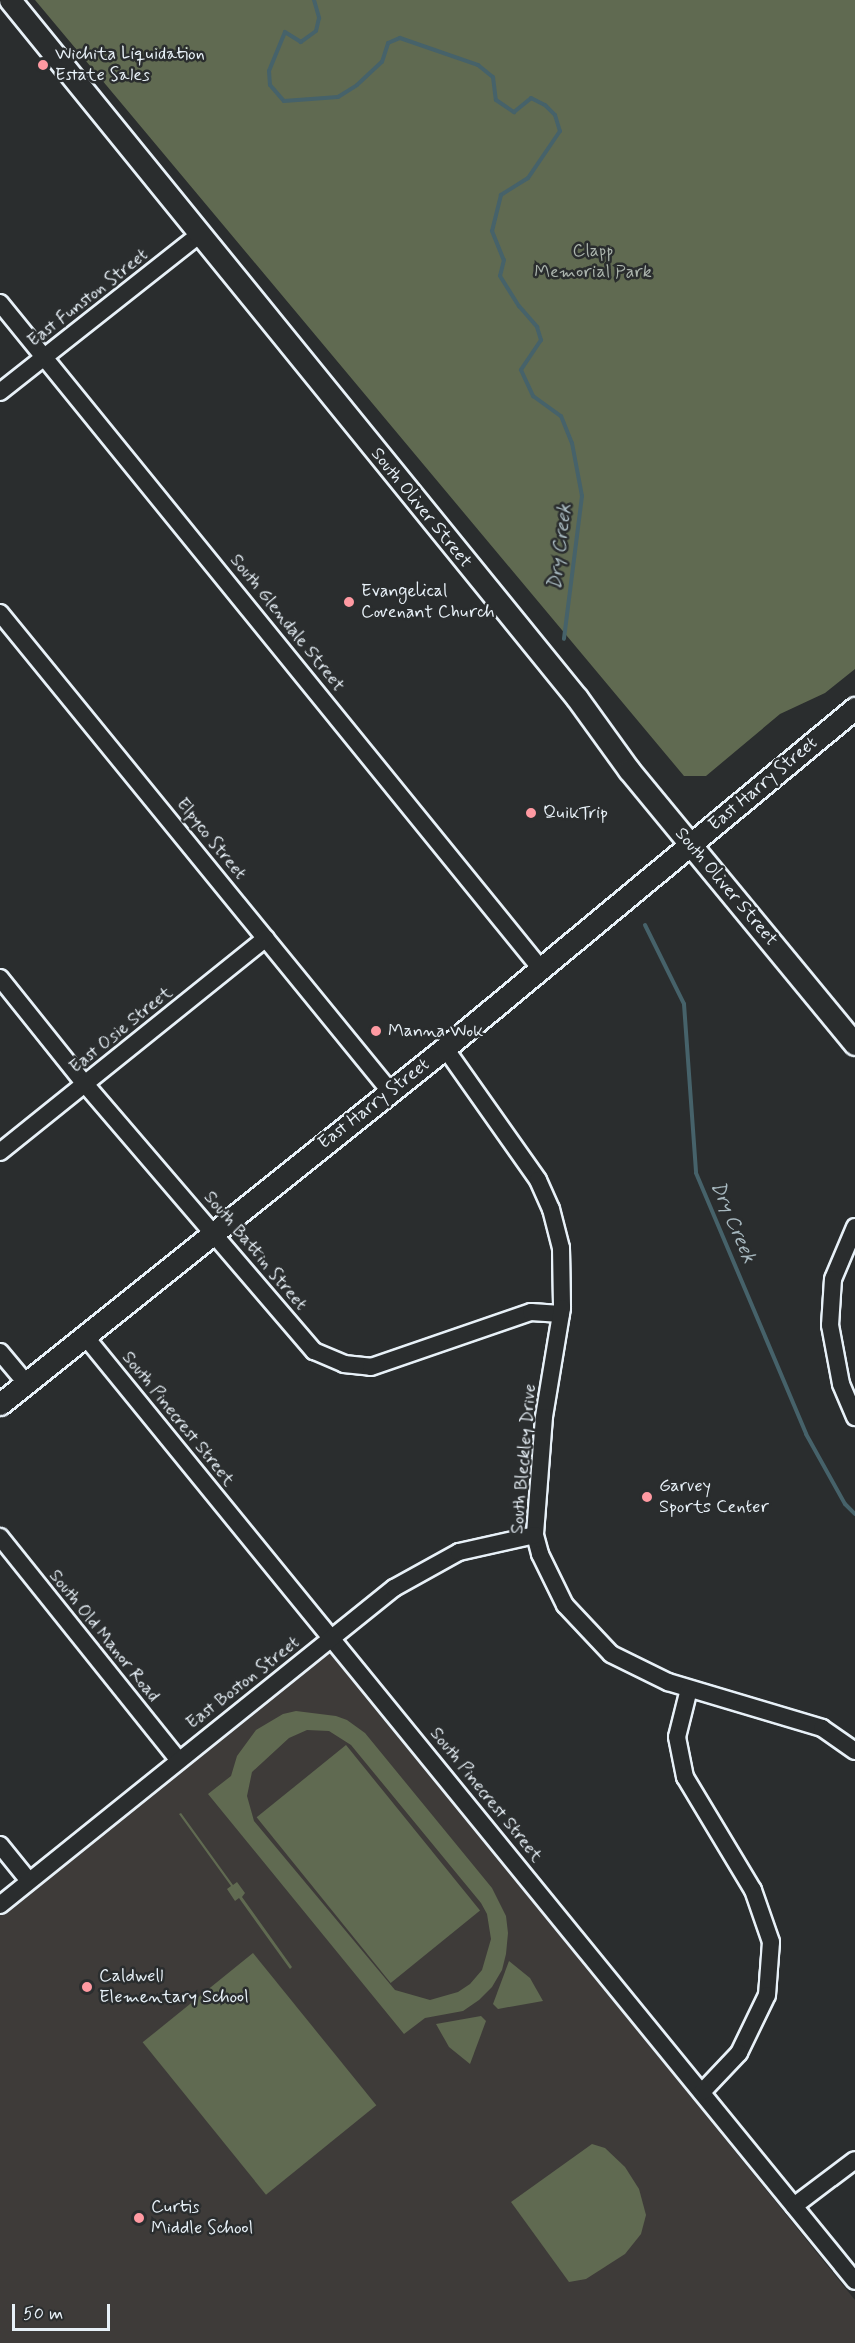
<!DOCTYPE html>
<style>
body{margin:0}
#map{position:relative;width:855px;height:2343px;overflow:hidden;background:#2a2d2e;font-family:Mynerve,sans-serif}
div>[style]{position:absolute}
.built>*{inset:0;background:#3e3b39}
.green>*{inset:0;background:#606a51;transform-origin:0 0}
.stream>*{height:4px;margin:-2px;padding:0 2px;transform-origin:2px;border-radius:2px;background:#46626a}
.roads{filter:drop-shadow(2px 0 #e8f1f8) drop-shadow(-2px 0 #e8f1f8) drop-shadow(0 2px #e8f1f8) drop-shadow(0 -2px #e8f1f8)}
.minor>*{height:16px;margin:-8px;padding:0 8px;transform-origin:8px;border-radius:8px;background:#2a2d2e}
.major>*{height:21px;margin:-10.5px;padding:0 10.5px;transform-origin:10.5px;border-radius:10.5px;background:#2a2d2e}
.dots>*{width:16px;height:16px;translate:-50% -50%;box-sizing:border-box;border:3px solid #2a2d2e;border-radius:50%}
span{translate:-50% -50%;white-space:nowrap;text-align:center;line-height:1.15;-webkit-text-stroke:5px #2a2d2e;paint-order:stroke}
.poi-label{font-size:18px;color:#e8f1f8}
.left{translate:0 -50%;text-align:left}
.park-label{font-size:18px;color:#abb4ad}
.street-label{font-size:18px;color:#e8f1f8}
.water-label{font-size:20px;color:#a7b8bf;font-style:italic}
.scale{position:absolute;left:12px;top:2304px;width:98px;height:27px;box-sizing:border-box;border:3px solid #e8f1f8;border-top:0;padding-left:8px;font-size:18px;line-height:21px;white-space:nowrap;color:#e8f1f8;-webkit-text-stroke:4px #2a2d2e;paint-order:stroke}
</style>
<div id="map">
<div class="built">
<i style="clip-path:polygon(326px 1653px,334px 1654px,855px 2300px,855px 2343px,0 2343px,0 1915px,316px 1658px)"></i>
</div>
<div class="green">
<i style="clip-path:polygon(35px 0,855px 0,855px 669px,825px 693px,780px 714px,706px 776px,684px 776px)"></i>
<i style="clip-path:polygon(evenodd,296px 1711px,336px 1716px,347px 1720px,365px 1733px,492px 1888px,506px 1916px,508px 1933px,506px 1954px,502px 1970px,492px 1987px,479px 2000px,463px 2011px,425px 2018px,404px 2034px,208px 1794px,231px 1776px,237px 1756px,256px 1730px,283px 1714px,296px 1711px,307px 1730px,329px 1731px,351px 1745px,481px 1903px,487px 1914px,491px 1939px,482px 1970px,470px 1984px,458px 1992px,430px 2000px,395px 1990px,254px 1821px,247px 1796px,252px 1772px,289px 1738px,307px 1730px)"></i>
<i style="left:346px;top:1745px;width:213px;height:115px;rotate:51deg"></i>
<i style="clip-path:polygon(181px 1813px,233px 1885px,237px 1882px,245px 1893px,242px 1897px,292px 1967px,290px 1969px,239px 1898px,235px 1901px,227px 1889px,231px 1886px,179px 1814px)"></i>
<i style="left:253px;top:1953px;width:196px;height:142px;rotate:51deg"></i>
<i style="clip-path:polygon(509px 1961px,530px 1978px,543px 2001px,498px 2009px,493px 2004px)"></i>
<i style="clip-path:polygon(481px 2016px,486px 2021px,470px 2064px,449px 2047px,436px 2024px)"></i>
<i style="clip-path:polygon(592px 2144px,605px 2148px,625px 2167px,639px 2189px,646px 2215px,641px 2234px,625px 2254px,586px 2279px,569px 2282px,511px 2202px)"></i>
</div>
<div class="stream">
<i style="left:314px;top:0;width:19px;rotate:74deg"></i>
<i style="left:319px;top:18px;width:13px;rotate:103deg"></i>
<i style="left:316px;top:31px;width:19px;rotate:144deg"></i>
<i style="left:301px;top:42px;width:19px;rotate:-148deg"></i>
<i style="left:285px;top:32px;width:42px;rotate:112.3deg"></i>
<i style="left:269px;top:71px;width:14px;rotate:86deg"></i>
<i style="left:270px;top:85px;width:21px;rotate:49deg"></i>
<i style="left:284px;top:101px;width:54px;rotate:-4.2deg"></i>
<i style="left:338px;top:97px;width:22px;rotate:-32deg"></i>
<i style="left:357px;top:85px;width:34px;rotate:-43deg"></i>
<i style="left:382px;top:62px;width:20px;rotate:-72deg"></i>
<i style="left:388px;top:43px;width:13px;rotate:-23deg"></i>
<i style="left:400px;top:38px;width:83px;rotate:19.1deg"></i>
<i style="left:478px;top:65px;width:19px;rotate:39deg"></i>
<i style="left:493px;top:77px;width:23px;rotate:83deg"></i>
<i style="left:496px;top:100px;width:22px;rotate:34deg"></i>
<i style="left:514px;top:112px;width:22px;rotate:-39deg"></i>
<i style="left:531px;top:98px;width:16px;rotate:27deg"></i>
<i style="left:545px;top:105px;width:14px;rotate:45deg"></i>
<i style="left:555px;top:115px;width:17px;rotate:73deg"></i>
<i style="left:560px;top:131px;width:57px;rotate:124.2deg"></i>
<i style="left:528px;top:178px;width:32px;rotate:148deg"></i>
<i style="left:501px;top:195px;width:37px;rotate:104deg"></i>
<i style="left:492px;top:231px;width:31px;rotate:68deg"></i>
<i style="left:504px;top:260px;width:16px;rotate:104deg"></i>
<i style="left:500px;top:276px;width:36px;rotate:58deg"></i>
<i style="left:519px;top:306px;width:28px;rotate:49deg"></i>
<i style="left:537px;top:327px;width:14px;rotate:73deg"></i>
<i style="left:541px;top:340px;width:36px;rotate:124deg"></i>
<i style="left:521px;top:370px;width:29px;rotate:65deg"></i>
<i style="left:533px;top:396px;width:34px;rotate:36deg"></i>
<i style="left:561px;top:416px;width:29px;rotate:68deg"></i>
<i style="left:572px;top:443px;width:54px;rotate:79.3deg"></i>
<i style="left:582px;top:496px;width:144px;rotate:97.2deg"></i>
<i style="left:645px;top:925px;width:88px;rotate:63.7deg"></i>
<i style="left:684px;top:1004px;width:169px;rotate:85.9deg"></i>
<i style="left:696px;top:1173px;width:283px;rotate:67.1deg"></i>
<i style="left:806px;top:1434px;width:80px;rotate:60.9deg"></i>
<i style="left:845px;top:1504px;width:14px;rotate:45deg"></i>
</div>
<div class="roads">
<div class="minor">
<i style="left:0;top:303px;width:858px;rotate:50.91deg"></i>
<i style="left:0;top:392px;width:253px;rotate:-38.3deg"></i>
<i style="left:0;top:613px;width:617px;rotate:50.79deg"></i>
<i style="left:0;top:978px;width:136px;rotate:51.3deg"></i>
<i style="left:85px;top:1084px;width:352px;rotate:49.4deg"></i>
<i style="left:314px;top:1351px;width:33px;rotate:23deg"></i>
<i style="left:344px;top:1364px;width:27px;rotate:6deg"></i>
<i style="left:371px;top:1367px;width:169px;rotate:-19deg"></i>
<i style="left:531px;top:1312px;width:30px;rotate:4deg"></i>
<i style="left:445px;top:1048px;width:161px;rotate:54.8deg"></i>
<i style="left:538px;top:1180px;width:32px;rotate:66deg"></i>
<i style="left:551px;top:1209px;width:40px;rotate:75.6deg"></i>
<i style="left:561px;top:1248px;width:60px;rotate:89deg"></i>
<i style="left:562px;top:1308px;width:110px;rotate:99.4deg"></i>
<i style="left:544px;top:1417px;width:118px;rotate:94.4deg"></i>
<i style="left:535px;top:1535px;width:20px;rotate:75deg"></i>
<i style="left:540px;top:1554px;width:57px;rotate:63.9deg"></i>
<i style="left:565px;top:1605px;width:67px;rotate:46.8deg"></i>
<i style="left:611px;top:1654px;width:64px;rotate:26.2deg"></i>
<i style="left:668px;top:1682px;width:161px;rotate:16.6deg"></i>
<i style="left:822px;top:1728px;width:40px;rotate:34.9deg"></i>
<i style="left:0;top:1152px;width:341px;rotate:-38.8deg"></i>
<i style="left:855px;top:1227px;width:56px;rotate:112.9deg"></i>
<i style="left:833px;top:1279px;width:46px;rotate:93.7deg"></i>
<i style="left:830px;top:1325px;width:60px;rotate:79.4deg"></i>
<i style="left:841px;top:1384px;width:36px;rotate:67deg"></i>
<i style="left:84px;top:1335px;width:1220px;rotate:50.82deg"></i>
<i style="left:0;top:1352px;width:40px;rotate:50deg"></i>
<i style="left:0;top:1537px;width:285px;rotate:51.3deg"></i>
<i style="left:689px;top:1689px;width:49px;rotate:104deg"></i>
<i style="left:677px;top:1737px;width:41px;rotate:78.7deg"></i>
<i style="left:685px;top:1777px;width:132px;rotate:59deg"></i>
<i style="left:753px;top:1890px;width:55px;rotate:70.9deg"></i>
<i style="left:771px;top:1942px;width:53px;rotate:94.3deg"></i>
<i style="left:767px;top:1995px;width:64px;rotate:115.8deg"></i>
<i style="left:739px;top:2053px;width:54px;rotate:133.5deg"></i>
<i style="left:0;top:1845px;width:46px;rotate:51.1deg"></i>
<i style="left:0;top:1905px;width:506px;rotate:-38.82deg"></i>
<i style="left:394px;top:1588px;width:74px;rotate:-29deg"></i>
<i style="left:459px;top:1552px;width:78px;rotate:-12.6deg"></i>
<i style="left:794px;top:2206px;width:76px;rotate:-37deg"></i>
</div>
<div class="major">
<i style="left:10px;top:0;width:899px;rotate:50.91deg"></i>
<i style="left:577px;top:698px;width:89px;rotate:54.2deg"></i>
<i style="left:629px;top:770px;width:355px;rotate:50.5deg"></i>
<i style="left:0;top:1404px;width:570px;rotate:-38.66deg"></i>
<i style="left:445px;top:1048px;width:533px;rotate:-39.67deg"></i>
</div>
</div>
<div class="dots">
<i style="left:43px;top:65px;background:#ff9aa2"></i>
<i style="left:349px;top:602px;background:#ff9aa2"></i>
<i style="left:531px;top:813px;background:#ff9aa2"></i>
<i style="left:376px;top:1031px;background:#ff9aa2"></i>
<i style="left:647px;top:1497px;background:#ff9aa2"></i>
<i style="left:87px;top:1987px;background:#ff9aa2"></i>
<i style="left:139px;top:2218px;background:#ff9aa2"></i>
</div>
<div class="poi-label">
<span class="left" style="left:55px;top:65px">Wichita Liquidation<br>Estate Sales</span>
<span class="left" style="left:361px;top:602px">Evangelical<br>Covenant Church</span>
<span class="left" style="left:543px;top:813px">QuikTrip</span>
<span class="left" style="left:388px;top:1031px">Manna Wok</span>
<span class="left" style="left:659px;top:1497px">Garvey<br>Sports Center</span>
<span class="left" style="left:99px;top:1987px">Caldwell<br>Elementary School</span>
<span class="left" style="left:151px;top:2218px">Curtis<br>Middle School</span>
</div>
<div class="park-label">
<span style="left:593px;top:262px">Clapp<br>Memorial Park</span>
</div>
<div class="street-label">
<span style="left:88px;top:298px;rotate:-38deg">East Funston Street</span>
<span style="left:421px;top:508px;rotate:51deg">South Oliver Street</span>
<span style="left:287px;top:623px;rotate:51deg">South Glendale Street</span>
<span style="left:763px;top:784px;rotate:-40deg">East Harry Street</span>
<span style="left:211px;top:839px;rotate:51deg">Elpyco Street</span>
<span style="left:726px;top:887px;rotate:50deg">South Oliver Street</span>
<span style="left:121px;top:1030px;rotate:-39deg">East Osie Street</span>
<span style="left:374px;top:1104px;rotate:-38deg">East Harry Street</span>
<span style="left:255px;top:1251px;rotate:50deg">South Battin Street</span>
<span style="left:178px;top:1419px;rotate:51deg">South Pinecrest Street</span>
<span style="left:524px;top:1459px;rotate:-85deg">South Bleckley Drive</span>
<span style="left:104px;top:1636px;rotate:51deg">South Old Manor Road</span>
<span style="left:243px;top:1683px;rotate:-38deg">East Boston Street</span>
<span style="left:486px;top:1795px;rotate:51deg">South Pinecrest Street</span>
</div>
<div class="water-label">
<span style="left:560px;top:547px;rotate:-83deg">Dry Creek</span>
<span style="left:733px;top:1222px;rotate:67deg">Dry Creek</span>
</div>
<div class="scale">50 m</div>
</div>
